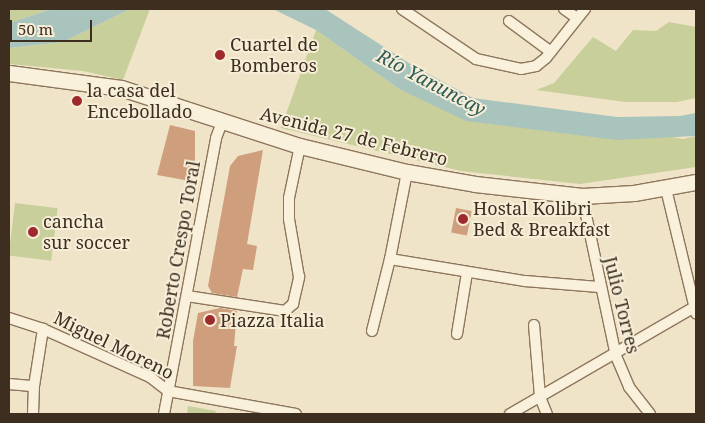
<!DOCTYPE html>
<meta charset="utf-8">
<style>
body{margin:0}
#map{position:relative;width:705px;height:423px;overflow:hidden;background:#f0e4c8;font-family:"Noto Serif",serif}
div>[style]{position:absolute}
.green>*{inset:0;background:#c9cf9b;transform-origin:0 0}
.water>*{inset:0;background:#a9c4bc}
.building>*{inset:0;background:#cf9f7d;transform-origin:0 0}
.roads{filter:drop-shadow(1px 0 #8d765c) drop-shadow(-1px 0 #8d765c) drop-shadow(0 1px #8d765c) drop-shadow(0 -1px #8d765c)}
.street>*{height:10px;margin:-5px;padding:0 5px;transform-origin:5px;border-radius:5px;background:#faf1dc}
.secondary>*{height:15px;margin:-7.5px;padding:0 7.5px;transform-origin:7.5px;border-radius:7.5px;background:#faf1dc}
.dots>*{width:14px;height:14px;translate:-50% -50%;box-sizing:border-box;border:2px solid #f7eed8;border-radius:50%}
span{translate:-50% -50%;white-space:nowrap;text-align:center;line-height:1.15;-webkit-text-stroke:4px #f7eed8;paint-order:stroke}
.poi-label{font-size:18px;color:#3d2e20}
.left{translate:0 -50%;text-align:left}
.street-label{font-size:18px;color:#3d2e20}
.water-label{font-size:19px;color:#2f5d5a;font-style:italic}
.frame{position:absolute;inset:0;border:10px solid #3d2e20;pointer-events:none}
.scale{position:absolute;left:10px;top:20px;width:82px;height:22px;box-sizing:border-box;border:2px solid #3d2e20;border-top:0;padding-left:6px;font-size:15px;line-height:18px;white-space:nowrap;color:#3d2e20;-webkit-text-stroke:4px #f7eed8;paint-order:stroke}
</style>
<div id="map">
<div class="green">
<i style="clip-path:polygon(9px 9px,52px 9px,9px 23px)"></i>
<i style="clip-path:polygon(130px 9px,150px 9px,123px 80px,83px 71px,9px 64px,9px 48px,63px 42px)"></i>
<i style="clip-path:polygon(669px 22px,696px 27px,696px 98px,677px 102px,625px 102px,536px 90px,554px 83px,593px 37px,616px 51px,633px 30px,656px 31px)"></i>
<i style="clip-path:polygon(316px 30px,399px 89px,683px 139px,696px 136px,696px 167px,580px 184px,461px 171px,281px 128px)"></i>
<i style="left:15px;top:203px;width:43px;height:53px;rotate:7deg"></i>
<i style="clip-path:polygon(188px 406px,216px 411px,215px 414px,187px 414px)"></i>
</div>
<div class="water">
<i style="clip-path:polygon(52px 9px,130px 9px,63px 42px,9px 48px,9px 23px)"></i>
<i style="clip-path:polygon(273px 9px,325px 9px,412px 65px,473px 98px,617px 117px,680px 116px,696px 113px,696px 136px,616px 140px,466px 121px,399px 89px,316px 30px)"></i>
</div>
<div class="building">
<i style="clip-path:polygon(170px 125px,195px 131px,195px 159px,190px 181px,157px 175px)"></i>
<i style="clip-path:polygon(263px 150px,247px 244px,257px 246px,253px 270px,243px 269px,237px 297px,212px 293px,208px 286px,230px 166px,238px 156px)"></i>
<i style="left:456px;top:208px;width:16px;height:25px;rotate:11deg"></i>
<i style="clip-path:polygon(220px 308px,237px 311px,234px 346px,237px 346px,230px 388px,193px 386px,193px 341px,198px 313px)"></i>
</div>
<div class="roads">
<div class="street">
<i style="left:402px;top:9px;width:89px;rotate:34deg"></i>
<i style="left:476px;top:59px;width:46px;rotate:12.5deg"></i>
<i style="left:521px;top:69px;width:15px;rotate:-11deg"></i>
<i style="left:536px;top:66px;width:13px;rotate:-39deg"></i>
<i style="left:546px;top:58px;width:63px;rotate:-51.5deg"></i>
<i style="left:564px;top:9px;width:16px;rotate:35deg"></i>
<i style="left:509px;top:21px;width:52px;rotate:36.4deg"></i>
<i style="left:666px;top:189px;width:128px;rotate:76.4deg"></i>
<i style="left:582px;top:196px;width:164px;rotate:78deg"></i>
<i style="left:616px;top:356px;width:34px;rotate:67deg"></i>
<i style="left:629px;top:387px;width:34px;rotate:52deg"></i>
<i style="left:390px;top:259px;width:137px;rotate:9.3deg"></i>
<i style="left:525px;top:281px;width:74px;rotate:4.6deg"></i>
<i style="left:187px;top:296px;width:99px;rotate:8.7deg"></i>
<i style="left:285px;top:311px;width:11px;rotate:-41deg"></i>
<i style="left:293px;top:304px;width:28px;rotate:-77deg"></i>
<i style="left:299px;top:277px;width:59px;rotate:-99.8deg"></i>
<i style="left:289px;top:219px;width:21px;rotate:-90deg"></i>
<i style="left:289px;top:198px;width:53px;rotate:-78.1deg"></i>
<i style="left:9px;top:318px;width:36px;rotate:18deg"></i>
<i style="left:43px;top:329px;width:117px;rotate:24.2deg"></i>
<i style="left:150px;top:377px;width:23px;rotate:38deg"></i>
<i style="left:168px;top:391px;width:130px;rotate:10.2deg"></i>
<i style="left:534px;top:325px;width:72px;rotate:85.2deg"></i>
<i style="left:540px;top:397px;width:18px;rotate:68deg"></i>
<i style="left:372px;top:331px;width:74px;rotate:-76deg"></i>
<i style="left:390px;top:259px;width:89px;rotate:-78.9deg"></i>
<i style="left:457px;top:334px;width:62px;rotate:-80.7deg"></i>
<i style="left:9px;top:384px;width:25px;rotate:5deg"></i>
<i style="left:33px;top:414px;width:28px;rotate:-88deg"></i>
<i style="left:34px;top:386px;width:58px;rotate:-81deg"></i>
<i style="left:164px;top:414px;width:281px;rotate:-79.3deg"></i>
<i style="left:216px;top:138px;width:17px;rotate:-69deg"></i>
<i style="left:510px;top:414px;width:211px;rotate:-30.1deg"></i>
</div>
<div class="secondary">
<i style="left:9px;top:73px;width:113px;rotate:7.6deg"></i>
<i style="left:121px;top:88px;width:188px;rotate:18deg"></i>
<i style="left:300px;top:146px;width:110px;rotate:13.7deg"></i>
<i style="left:407px;top:172px;width:69px;rotate:10deg"></i>
<i style="left:475px;top:184px;width:108px;rotate:6.4deg"></i>
<i style="left:582px;top:196px;width:52px;rotate:-3.3deg"></i>
<i style="left:634px;top:193px;width:63px;rotate:-10.1deg"></i>
</div>
</div>
<div class="dots">
<i style="left:220px;top:55px;background:#9e2a2b"></i>
<i style="left:77px;top:101px;background:#9e2a2b"></i>
<i style="left:463px;top:219px;background:#9e2a2b"></i>
<i style="left:33px;top:232px;background:#9e2a2b"></i>
<i style="left:210px;top:320px;background:#9e2a2b"></i>
</div>
<div class="poi-label">
<span class="left" style="left:230px;top:55px">Cuartel de<br>Bomberos</span>
<span class="left" style="left:87px;top:101px">la casa del<br>Encebollado</span>
<span class="left" style="left:473px;top:219px">Hostal Kolibri<br>Bed &amp; Breakfast</span>
<span class="left" style="left:43px;top:232px">cancha<br>sur soccer</span>
<span class="left" style="left:220px;top:320px">Piazza Italia</span>
</div>
<div class="street-label">
<span style="left:354px;top:136px;rotate:14deg">Avenida 27 de Febrero</span>
<span style="left:178px;top:250px;rotate:-80deg">Roberto Crespo Toral</span>
<span style="left:622px;top:305px;rotate:76deg">Julio Torres</span>
<span style="left:114px;top:345px;rotate:26deg">Miguel Moreno</span>
</div>
<div class="water-label">
<span style="left:431px;top:83px;rotate:28deg">Río Yanuncay</span>
</div>
<div class="frame"></div>
<div class="scale">50 m</div>
</div>
